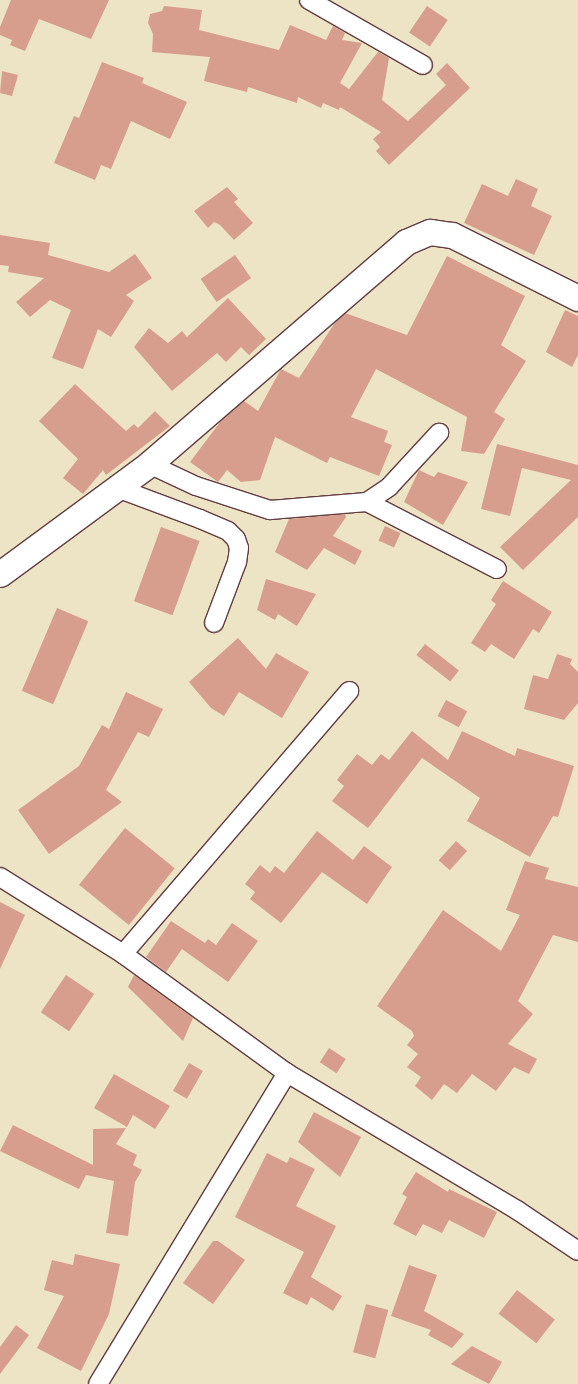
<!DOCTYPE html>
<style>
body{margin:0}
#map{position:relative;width:578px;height:1384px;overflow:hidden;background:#ede4c5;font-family:Sriracha,sans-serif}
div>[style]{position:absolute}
.building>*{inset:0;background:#d79e8d;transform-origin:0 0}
.roads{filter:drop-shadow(1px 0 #623d42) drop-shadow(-1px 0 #623d42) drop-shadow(0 1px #623d42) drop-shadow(0 -1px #623d42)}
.street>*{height:18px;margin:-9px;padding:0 9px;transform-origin:9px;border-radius:9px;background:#fff}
.secondary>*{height:25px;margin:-12.5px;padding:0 12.5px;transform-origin:12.5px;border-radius:12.5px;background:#fff}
span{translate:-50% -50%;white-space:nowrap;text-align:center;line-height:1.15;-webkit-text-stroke:5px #f7f3e8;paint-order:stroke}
</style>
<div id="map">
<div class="building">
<i style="clip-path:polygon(11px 0,109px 0,91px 39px,39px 19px,25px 51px,10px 45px,12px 40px,0 35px,0 27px)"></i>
<i style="clip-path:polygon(164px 6px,202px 10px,199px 30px,279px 50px,290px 25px,326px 40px,333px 26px,345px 33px,342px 40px,362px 43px,340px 83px,349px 89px,378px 52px,389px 58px,382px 100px,408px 121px,446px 85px,436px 74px,447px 63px,470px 88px,389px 165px,376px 151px,380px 147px,373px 139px,381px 132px,340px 107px,339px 110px,323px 103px,321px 108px,298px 97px,297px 103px,248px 87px,247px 92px,204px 81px,210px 57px,152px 52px,153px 34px,148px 23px,150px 14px,162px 11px)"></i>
<i style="left:427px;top:6px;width:25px;height:32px;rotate:34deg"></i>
<i style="clip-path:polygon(102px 62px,144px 78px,142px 83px,187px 102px,170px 139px,131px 121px,111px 169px,101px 165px,95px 180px,54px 163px,74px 116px,79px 118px)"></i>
<i style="clip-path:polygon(2px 71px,18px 75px,12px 96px,0 93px)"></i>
<i style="clip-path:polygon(516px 179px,538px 189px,531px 206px,552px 216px,534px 255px,464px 223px,482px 184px,508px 196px)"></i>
<i style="clip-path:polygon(227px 187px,238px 199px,234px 202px,253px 223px,234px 240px,220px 225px,214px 222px,208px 228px,194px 211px)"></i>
<i style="clip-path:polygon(0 235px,50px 243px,48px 255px,109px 272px,135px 254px,152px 278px,126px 295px,134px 301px,111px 337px,98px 329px,83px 369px,52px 358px,71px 310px,50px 300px,30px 317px,16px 302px,44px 278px,8px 272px,9px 266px,0 265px)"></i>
<i style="left:235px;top:255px;width:28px;height:42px;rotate:55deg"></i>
<i style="clip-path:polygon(447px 256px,525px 296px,501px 345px,526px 361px,494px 412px,505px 419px,484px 454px,461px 451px,467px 417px,376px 369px,351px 417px,388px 431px,384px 442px,392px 445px,379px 476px,330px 457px,327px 463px,275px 437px,260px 480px,241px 482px,227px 470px,218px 482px,190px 462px,221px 421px,244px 401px,258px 411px,281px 369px,299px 378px,336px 321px,345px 313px,407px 335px)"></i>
<i style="clip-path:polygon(228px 298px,266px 339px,249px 355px,241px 347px,226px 362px,217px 353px,172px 391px,134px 347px,149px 328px,168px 343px,182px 331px,187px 337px)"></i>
<i style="clip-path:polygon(565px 310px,578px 316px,578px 355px,572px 367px,546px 352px)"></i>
<i style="clip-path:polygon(75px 384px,126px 431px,134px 424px,138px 428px,155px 411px,170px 426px,106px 475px,103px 470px,83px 494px,63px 478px,78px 459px,39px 421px)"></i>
<i style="clip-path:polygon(497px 444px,578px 465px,578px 517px,523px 570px,500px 547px,571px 480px,522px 468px,510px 516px,481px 509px)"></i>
<i style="clip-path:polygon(419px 470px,434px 477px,438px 472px,468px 482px,443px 525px,404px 502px)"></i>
<i style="clip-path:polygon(345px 514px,346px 517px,333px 536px,362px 551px,355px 565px,324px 548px,307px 570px,275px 552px,289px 519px)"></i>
<i style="left:385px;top:526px;width:17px;height:16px;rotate:24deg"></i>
<i style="left:161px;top:527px;width:41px;height:79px;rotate:20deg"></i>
<i style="clip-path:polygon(266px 579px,316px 594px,297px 626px,278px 614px,275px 620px,257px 610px)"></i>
<i style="clip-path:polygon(503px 581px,552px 612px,539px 633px,533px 629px,514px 659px,491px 644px,485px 652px,471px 643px,496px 604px,491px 600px)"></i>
<i style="left:57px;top:608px;width:34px;height:90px;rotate:23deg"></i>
<i style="clip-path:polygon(238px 638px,266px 669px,276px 653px,309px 672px,282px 718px,239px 692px,224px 716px,211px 708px,189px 682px)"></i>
<i style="left:425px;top:644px;width:43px;height:14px;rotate:38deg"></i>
<i style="clip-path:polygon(557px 654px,572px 659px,570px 664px,578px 672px,578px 703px,564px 720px,524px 709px,533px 675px,548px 679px)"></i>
<i style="clip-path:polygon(126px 692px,163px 709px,149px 737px,138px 732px,106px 790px,122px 802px,49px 854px,18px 810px,79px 766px,102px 725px,109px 729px)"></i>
<i style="left:446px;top:700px;width:24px;height:18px;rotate:28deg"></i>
<i style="clip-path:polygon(412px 731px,448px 760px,462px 731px,515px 756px,517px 748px,574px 766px,558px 817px,553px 816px,530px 857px,467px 821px,480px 798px,422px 758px,368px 828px,332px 801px,344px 786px,337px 780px,357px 754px,372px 765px,381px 754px,389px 760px)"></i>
<i style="left:125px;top:828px;width:64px;height:73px;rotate:39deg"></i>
<i style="clip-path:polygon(317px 831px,353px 860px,364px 846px,392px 867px,367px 904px,322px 872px,281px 923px,250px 899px,255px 892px,245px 884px,260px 865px,270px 873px,275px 866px,284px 873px)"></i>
<i style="left:456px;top:841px;width:15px;height:26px;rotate:42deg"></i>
<i style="clip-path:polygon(525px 861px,549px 868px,545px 879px,578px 887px,578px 942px,553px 935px,518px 1001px,533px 1014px,508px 1044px,537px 1059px,529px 1074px,514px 1067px,496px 1091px,472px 1074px,457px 1093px,444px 1084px,432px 1100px,415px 1086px,421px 1077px,407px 1067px,418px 1054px,407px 1045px,414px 1036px,412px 1031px,377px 1006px,443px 910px,501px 951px,520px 915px,506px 910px)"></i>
<i style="clip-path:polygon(0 902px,25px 915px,0 969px)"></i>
<i style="clip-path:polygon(171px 921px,205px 943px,208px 939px,216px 945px,232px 923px,258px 941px,228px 982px,182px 949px,166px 972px,146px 957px)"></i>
<i style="left:66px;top:975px;width:34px;height:45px;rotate:34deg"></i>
<i style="clip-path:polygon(134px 975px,193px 1018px,183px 1041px,128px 987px)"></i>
<i style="left:329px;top:1048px;width:20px;height:17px;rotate:33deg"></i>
<i style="left:189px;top:1063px;width:16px;height:32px;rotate:30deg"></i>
<i style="clip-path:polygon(114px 1074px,170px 1106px,155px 1129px,133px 1115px,127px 1127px,94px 1108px)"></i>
<i style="clip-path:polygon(314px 1112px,361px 1137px,340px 1177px,298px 1142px)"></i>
<i style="clip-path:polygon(13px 1125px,93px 1165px,93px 1129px,126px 1128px,116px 1144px,137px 1155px,133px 1165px,142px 1170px,135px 1182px,128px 1236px,106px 1233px,114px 1181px,86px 1175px,79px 1189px,0 1151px)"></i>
<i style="clip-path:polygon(267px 1153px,287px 1163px,290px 1157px,315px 1169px,296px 1206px,336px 1226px,311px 1277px,342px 1296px,333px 1311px,311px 1297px,307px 1305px,283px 1293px,304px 1252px,235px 1217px)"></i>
<i style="clip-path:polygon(416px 1172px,448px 1192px,449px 1189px,497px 1212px,484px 1238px,449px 1220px,442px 1233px,423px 1224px,416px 1236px,393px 1224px,407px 1197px,402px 1194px)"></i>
<i style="clip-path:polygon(213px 1241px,218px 1241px,245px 1260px,213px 1304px,183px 1283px)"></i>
<i style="clip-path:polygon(75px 1254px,120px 1264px,109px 1314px,81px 1371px,37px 1348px,64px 1296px,44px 1290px,52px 1260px,73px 1265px)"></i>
<i style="clip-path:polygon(409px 1265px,437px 1275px,424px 1311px,464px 1334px,452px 1348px,428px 1335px,431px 1330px,391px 1316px)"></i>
<i style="left:517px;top:1290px;width:48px;height:30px;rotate:38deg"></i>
<i style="left:366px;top:1304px;width:23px;height:50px;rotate:15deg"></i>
<i style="clip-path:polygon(16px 1325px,29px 1335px,0 1374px,0 1347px)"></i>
<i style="clip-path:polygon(472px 1346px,502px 1362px,489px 1384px,451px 1364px)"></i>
</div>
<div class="roads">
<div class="street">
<i style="left:309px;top:0;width:131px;rotate:29.7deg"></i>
<i style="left:149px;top:464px;width:52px;rotate:25.1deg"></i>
<i style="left:196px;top:486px;width:78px;rotate:18deg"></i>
<i style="left:270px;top:510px;width:97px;rotate:-4.7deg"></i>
<i style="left:367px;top:502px;width:27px;rotate:-34deg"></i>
<i style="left:389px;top:487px;width:74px;rotate:-47.2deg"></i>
<i style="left:117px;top:488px;width:89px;rotate:20.5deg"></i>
<i style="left:200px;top:519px;width:30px;rotate:23deg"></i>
<i style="left:228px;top:531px;width:11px;rotate:45deg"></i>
<i style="left:236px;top:539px;width:9px;rotate:72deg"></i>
<i style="left:239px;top:548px;width:14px;rotate:98deg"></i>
<i style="left:237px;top:562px;width:65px;rotate:110.7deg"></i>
<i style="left:367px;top:502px;width:146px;rotate:27.3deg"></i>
<i style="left:0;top:877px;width:145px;rotate:32deg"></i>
<i style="left:123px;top:954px;width:203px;rotate:36deg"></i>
<i style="left:287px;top:1073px;width:268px;rotate:30.8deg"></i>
<i style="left:517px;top:1210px;width:73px;rotate:33.9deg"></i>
<i style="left:123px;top:954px;width:347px;rotate:-49.3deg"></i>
<i style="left:98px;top:1384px;width:364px;rotate:-58.7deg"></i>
</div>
<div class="secondary">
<i style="left:0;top:574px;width:185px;rotate:-36.4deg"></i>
<i style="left:149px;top:464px;width:340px;rotate:-40.8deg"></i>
<i style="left:406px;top:242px;width:26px;rotate:-23deg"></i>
<i style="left:430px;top:232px;width:22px;rotate:8deg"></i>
<i style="left:452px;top:235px;width:141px;rotate:26.6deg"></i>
</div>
</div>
</div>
